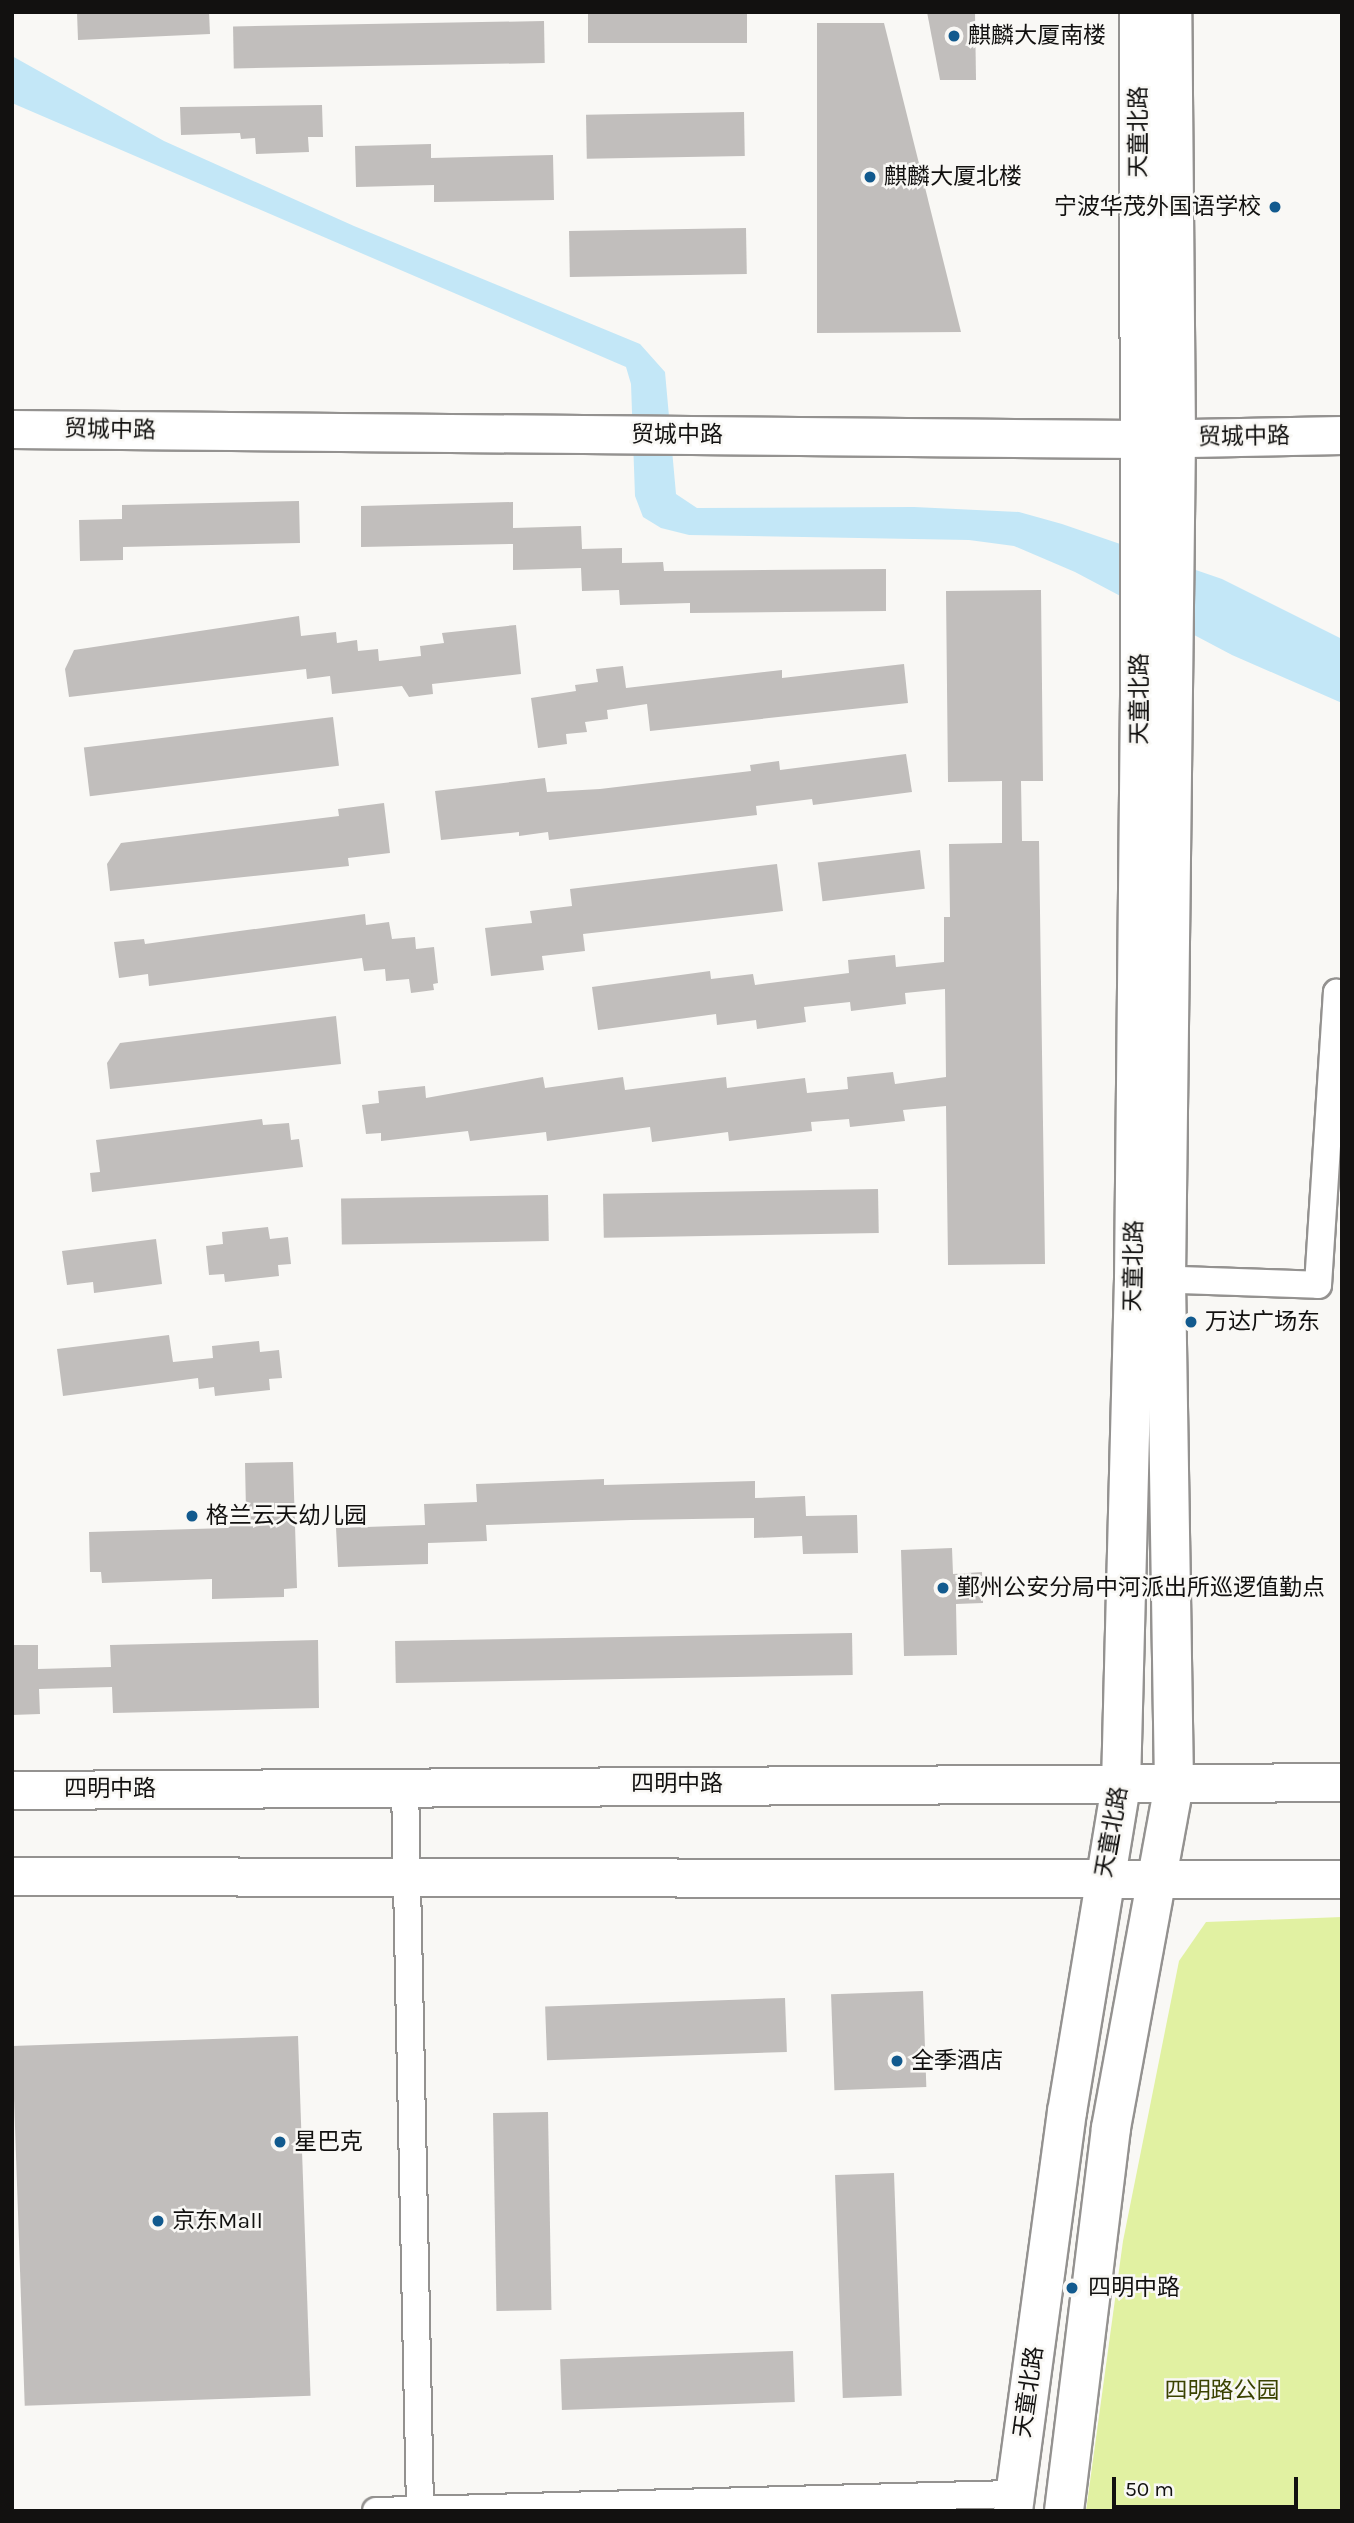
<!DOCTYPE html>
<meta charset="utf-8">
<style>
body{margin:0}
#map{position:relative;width:1354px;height:2523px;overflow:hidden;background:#f9f8f5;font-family:Karla,"Noto Sans SC",sans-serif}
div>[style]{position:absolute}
.green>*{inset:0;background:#e1f1a2}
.water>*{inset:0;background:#c3e7f7}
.building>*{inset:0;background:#c1bebc;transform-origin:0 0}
.roads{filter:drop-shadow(2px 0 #949290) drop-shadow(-2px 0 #949290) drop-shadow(0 2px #949290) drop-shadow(0 -2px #949290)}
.street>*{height:26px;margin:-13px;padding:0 13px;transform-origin:13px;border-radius:13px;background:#fff}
.secondary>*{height:37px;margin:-18.5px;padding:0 18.5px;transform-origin:18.5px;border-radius:18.5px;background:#fff}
.primary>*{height:38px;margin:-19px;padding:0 19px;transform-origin:19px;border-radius:19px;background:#fff}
.dots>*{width:19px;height:19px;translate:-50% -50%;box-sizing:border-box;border:4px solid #f9f8f5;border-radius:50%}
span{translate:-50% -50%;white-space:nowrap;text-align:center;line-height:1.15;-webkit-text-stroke:5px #f9f8f5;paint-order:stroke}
.poi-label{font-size:23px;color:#121110}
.left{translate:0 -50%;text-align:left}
.right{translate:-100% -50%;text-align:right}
.street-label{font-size:23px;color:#121110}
.park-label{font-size:23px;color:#3a4201}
.frame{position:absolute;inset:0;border:14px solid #121110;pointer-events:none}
.scale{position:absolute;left:1112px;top:2477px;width:186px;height:32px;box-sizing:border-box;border:4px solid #121110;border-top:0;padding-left:9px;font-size:21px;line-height:24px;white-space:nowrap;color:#121110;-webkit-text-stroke:5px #f9f8f5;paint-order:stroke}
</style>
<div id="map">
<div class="green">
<i style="clip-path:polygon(1342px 1917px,1342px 2511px,1086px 2511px,1123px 2241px,1179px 1961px,1206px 1922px)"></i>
</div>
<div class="water">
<i style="clip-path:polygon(12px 56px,164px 141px,354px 226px,640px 344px,665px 372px,676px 494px,697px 508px,914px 507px,1019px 512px,1062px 524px,1222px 579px,1342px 639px,1342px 703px,1232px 655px,1075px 572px,1014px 546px,969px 540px,689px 535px,661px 528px,643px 517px,635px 496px,631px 384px,626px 367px,12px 103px)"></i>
</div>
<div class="building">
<i style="clip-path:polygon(77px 12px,209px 12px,210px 34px,78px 40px)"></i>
<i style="left:588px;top:12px;width:159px;height:31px"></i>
<i style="clip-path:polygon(927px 12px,975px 12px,976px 80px,940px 80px)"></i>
<i style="left:544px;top:21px;width:42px;height:311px;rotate:89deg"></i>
<i style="clip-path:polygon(817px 23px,884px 23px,961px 332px,817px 333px)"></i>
<i style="clip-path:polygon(322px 105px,323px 137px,308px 137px,309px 152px,256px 154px,255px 138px,241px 139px,240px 133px,181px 135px,180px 107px)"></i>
<i style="left:744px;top:112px;width:44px;height:158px;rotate:89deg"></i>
<i style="clip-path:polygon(431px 144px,431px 158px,553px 155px,554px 200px,434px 202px,434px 185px,356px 187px,355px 146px)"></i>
<i style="left:746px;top:228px;width:46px;height:177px;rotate:89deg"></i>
<i style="clip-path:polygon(299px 501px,300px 543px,123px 547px,123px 560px,80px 561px,79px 520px,122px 519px,122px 505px)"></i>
<i style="clip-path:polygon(513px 502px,513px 528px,581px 526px,582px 549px,622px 548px,622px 563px,663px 562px,664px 571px,886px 569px,886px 611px,690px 613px,690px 603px,620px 605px,619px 590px,582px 591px,581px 568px,513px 570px,513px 544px,361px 547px,361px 506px)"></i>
<i style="clip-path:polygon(1041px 590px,1043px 781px,1021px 781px,1022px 841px,1039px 841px,1045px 1264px,948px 1265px,946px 1106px,903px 1110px,905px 1121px,850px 1127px,849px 1119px,811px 1122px,812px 1131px,729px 1141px,728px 1132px,652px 1142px,650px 1127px,547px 1141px,546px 1132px,470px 1141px,468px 1131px,381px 1141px,381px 1133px,366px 1134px,362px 1105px,379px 1103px,378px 1091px,425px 1086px,426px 1098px,543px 1077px,545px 1088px,623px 1077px,625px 1090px,726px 1077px,727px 1088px,805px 1078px,807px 1093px,848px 1089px,847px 1077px,893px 1072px,895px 1084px,946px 1077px,945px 989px,905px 993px,906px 1004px,851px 1011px,850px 1002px,804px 1007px,806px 1022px,757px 1029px,756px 1020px,717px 1025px,716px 1014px,598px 1030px,592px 987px,710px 971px,711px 979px,753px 974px,755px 985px,849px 973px,848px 960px,895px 955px,896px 967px,944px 962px,944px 917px,950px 917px,949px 844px,1002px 843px,1002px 781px,948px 782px,946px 591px)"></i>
<i style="clip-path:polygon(299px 616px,301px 636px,336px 632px,337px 643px,357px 640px,358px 651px,378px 649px,379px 661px,421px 656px,420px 646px,444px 643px,442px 633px,516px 625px,521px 674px,432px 684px,433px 694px,409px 697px,402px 686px,332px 694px,330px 676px,307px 679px,306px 669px,69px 697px,65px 669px,74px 650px)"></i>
<i style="clip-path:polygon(904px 664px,908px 703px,650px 731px,647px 704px,607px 710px,608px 719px,585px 722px,587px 732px,566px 734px,567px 744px,538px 748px,531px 698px,576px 691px,575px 685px,598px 682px,596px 669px,623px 666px,626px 688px,782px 670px,782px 678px)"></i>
<i style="left:333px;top:717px;width:49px;height:251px;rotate:83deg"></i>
<i style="clip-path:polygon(906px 754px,912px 792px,813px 805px,812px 799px,756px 806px,757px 815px,549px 840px,548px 832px,519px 836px,519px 832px,441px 840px,435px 791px,545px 778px,547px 792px,600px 789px,751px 771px,750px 765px,779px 761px,780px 770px)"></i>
<i style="clip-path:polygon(384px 803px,390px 853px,348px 858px,349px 866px,110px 891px,107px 864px,121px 843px,339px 816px,338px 809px)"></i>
<i style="left:920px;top:850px;width:39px;height:103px;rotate:83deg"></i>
<i style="clip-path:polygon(777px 864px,783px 911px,583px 934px,585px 951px,542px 956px,544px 970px,491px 976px,485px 928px,532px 923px,530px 911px,572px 906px,570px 889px)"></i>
<i style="clip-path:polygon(365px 914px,366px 925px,389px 922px,392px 939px,415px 937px,416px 949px,434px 947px,438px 983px,433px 984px,434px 990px,411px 993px,409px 979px,386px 981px,385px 969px,364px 971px,362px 958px,149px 986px,148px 974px,119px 978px,114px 942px,144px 939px,145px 944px)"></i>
<i style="clip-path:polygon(336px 1016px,341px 1064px,110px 1089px,107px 1063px,120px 1043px)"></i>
<i style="clip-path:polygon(262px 1119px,263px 1125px,289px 1123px,291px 1140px,299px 1139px,303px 1167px,92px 1192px,90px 1173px,100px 1172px,96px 1140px)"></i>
<i style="left:878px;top:1189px;width:44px;height:275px;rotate:89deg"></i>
<i style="left:548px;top:1195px;width:46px;height:207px;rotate:89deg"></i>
<i style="clip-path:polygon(268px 1227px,270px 1239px,288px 1237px,291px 1264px,278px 1265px,279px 1276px,225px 1282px,224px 1274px,209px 1275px,206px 1246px,223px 1244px,222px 1232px)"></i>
<i style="clip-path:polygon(156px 1239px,162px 1284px,94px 1293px,93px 1282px,67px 1285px,62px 1251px)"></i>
<i style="clip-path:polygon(169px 1335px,173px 1362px,213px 1358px,212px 1346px,259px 1341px,260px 1352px,279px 1350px,282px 1378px,269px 1379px,270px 1390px,215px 1396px,214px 1387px,199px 1389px,198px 1378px,63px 1396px,57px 1349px)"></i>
<i style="clip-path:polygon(293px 1462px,297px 1588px,284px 1589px,284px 1597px,212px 1599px,212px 1579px,102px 1583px,101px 1572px,90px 1572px,89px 1532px,228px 1528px,246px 1511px,245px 1463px)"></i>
<i style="clip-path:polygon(604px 1479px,604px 1485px,755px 1481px,755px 1498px,805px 1496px,806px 1516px,857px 1515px,858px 1553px,803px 1554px,802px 1536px,754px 1538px,754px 1518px,631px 1520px,486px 1525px,487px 1541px,428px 1543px,428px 1564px,338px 1567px,336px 1528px,425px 1525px,424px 1504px,477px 1502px,476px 1484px)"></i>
<i style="clip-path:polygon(952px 1548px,953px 1574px,982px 1572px,983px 1603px,956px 1604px,957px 1655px,904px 1656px,901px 1550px)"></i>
<i style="left:852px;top:1633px;width:42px;height:457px;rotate:89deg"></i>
<i style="clip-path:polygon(318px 1640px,319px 1708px,113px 1713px,112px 1687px,39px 1689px,40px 1714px,12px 1715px,12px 1645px,38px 1645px,38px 1669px,111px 1667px,110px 1645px)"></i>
<i style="left:923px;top:1991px;width:96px;height:92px;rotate:88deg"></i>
<i style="left:785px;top:1998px;width:54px;height:240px;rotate:88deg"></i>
<i style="left:298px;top:2036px;width:360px;height:286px;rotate:88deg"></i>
<i style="left:548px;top:2112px;width:198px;height:55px;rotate:89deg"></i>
<i style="left:894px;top:2173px;width:223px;height:59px;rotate:88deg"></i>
<i style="left:793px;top:2351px;width:51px;height:233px;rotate:88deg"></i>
</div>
<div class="roads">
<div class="street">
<i style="left:1150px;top:1279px;width:168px;rotate:2deg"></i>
<i style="left:1318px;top:1285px;width:293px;rotate:-86.3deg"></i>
<i style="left:1337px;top:993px;width:5px"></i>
<i style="left:405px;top:1786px;width:724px;rotate:88.81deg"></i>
<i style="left:376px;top:2511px;width:638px;rotate:-1.53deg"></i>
</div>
<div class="secondary">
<i style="left:12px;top:429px;width:1126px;rotate:0.51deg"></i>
<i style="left:1138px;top:439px;width:204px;rotate:-1.1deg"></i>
<i style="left:12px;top:1790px;width:1330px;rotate:-0.34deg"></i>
<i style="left:12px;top:1876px;width:1330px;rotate:0.13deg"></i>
</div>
<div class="primary">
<i style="left:1013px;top:2511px;width:403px;rotate:-82.3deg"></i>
<i style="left:1067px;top:2112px;width:331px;rotate:-80.6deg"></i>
<i style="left:1121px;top:1785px;width:506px;rotate:-88.53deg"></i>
<i style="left:1134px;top:1279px;width:587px;rotate:-89.41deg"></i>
<i style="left:1140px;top:692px;width:680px;rotate:-90.08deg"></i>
<i style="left:1064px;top:2511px;width:386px;rotate:-83deg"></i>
<i style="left:1111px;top:2128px;width:350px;rotate:-79.6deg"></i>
<i style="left:1174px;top:1784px;width:505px;rotate:-90.91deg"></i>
<i style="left:1166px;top:1279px;width:841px;rotate:-89.32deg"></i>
<i style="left:1176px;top:438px;width:426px;rotate:-90.5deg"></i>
</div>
</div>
<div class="dots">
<i style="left:954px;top:36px;background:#125a8e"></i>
<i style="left:870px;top:177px;background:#125a8e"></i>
<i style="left:1275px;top:207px;background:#125a8e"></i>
<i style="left:1191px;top:1322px;background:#125a8e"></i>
<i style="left:192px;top:1516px;background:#125a8e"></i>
<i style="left:943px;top:1588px;background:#125a8e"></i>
<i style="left:897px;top:2061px;background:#125a8e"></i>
<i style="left:280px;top:2142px;background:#125a8e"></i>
<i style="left:158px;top:2221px;background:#125a8e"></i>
<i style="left:1072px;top:2288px;background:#125a8e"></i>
</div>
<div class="poi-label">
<span class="left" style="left:968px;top:36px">麒麟大厦南楼</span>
<span class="left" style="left:884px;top:177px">麒麟大厦北楼</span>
<span class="right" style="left:1261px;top:207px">宁波华茂外国语学校</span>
<span class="left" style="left:1205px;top:1322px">万达广场东</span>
<span class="left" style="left:206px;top:1516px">格兰云天幼儿园</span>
<span class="left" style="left:957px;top:1588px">鄞州公安分局中河派出所巡逻值勤点</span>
<span class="left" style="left:911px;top:2061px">全季酒店</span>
<span class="left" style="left:294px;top:2142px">星巴克</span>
<span class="left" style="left:172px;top:2221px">京东Mall</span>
<span class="left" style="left:1088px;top:2288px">四明中路</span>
</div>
<div class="street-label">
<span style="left:1139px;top:132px;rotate:-90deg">天童北路</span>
<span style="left:110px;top:430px;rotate:1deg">贸城中路</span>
<span style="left:677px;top:435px">贸城中路</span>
<span style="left:1244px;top:437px;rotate:-1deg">贸城中路</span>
<span style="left:1140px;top:699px;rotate:-90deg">天童北路</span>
<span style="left:1134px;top:1266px;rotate:-89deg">天童北路</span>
<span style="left:677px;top:1784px">四明中路</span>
<span style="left:110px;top:1789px">四明中路</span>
<span style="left:1112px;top:1832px;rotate:-80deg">天童北路</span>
<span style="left:1029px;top:2392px;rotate:-82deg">天童北路</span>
</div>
<div class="park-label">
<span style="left:1222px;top:2391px">四明路公园</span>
</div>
<div class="frame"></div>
<div class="scale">50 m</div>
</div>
